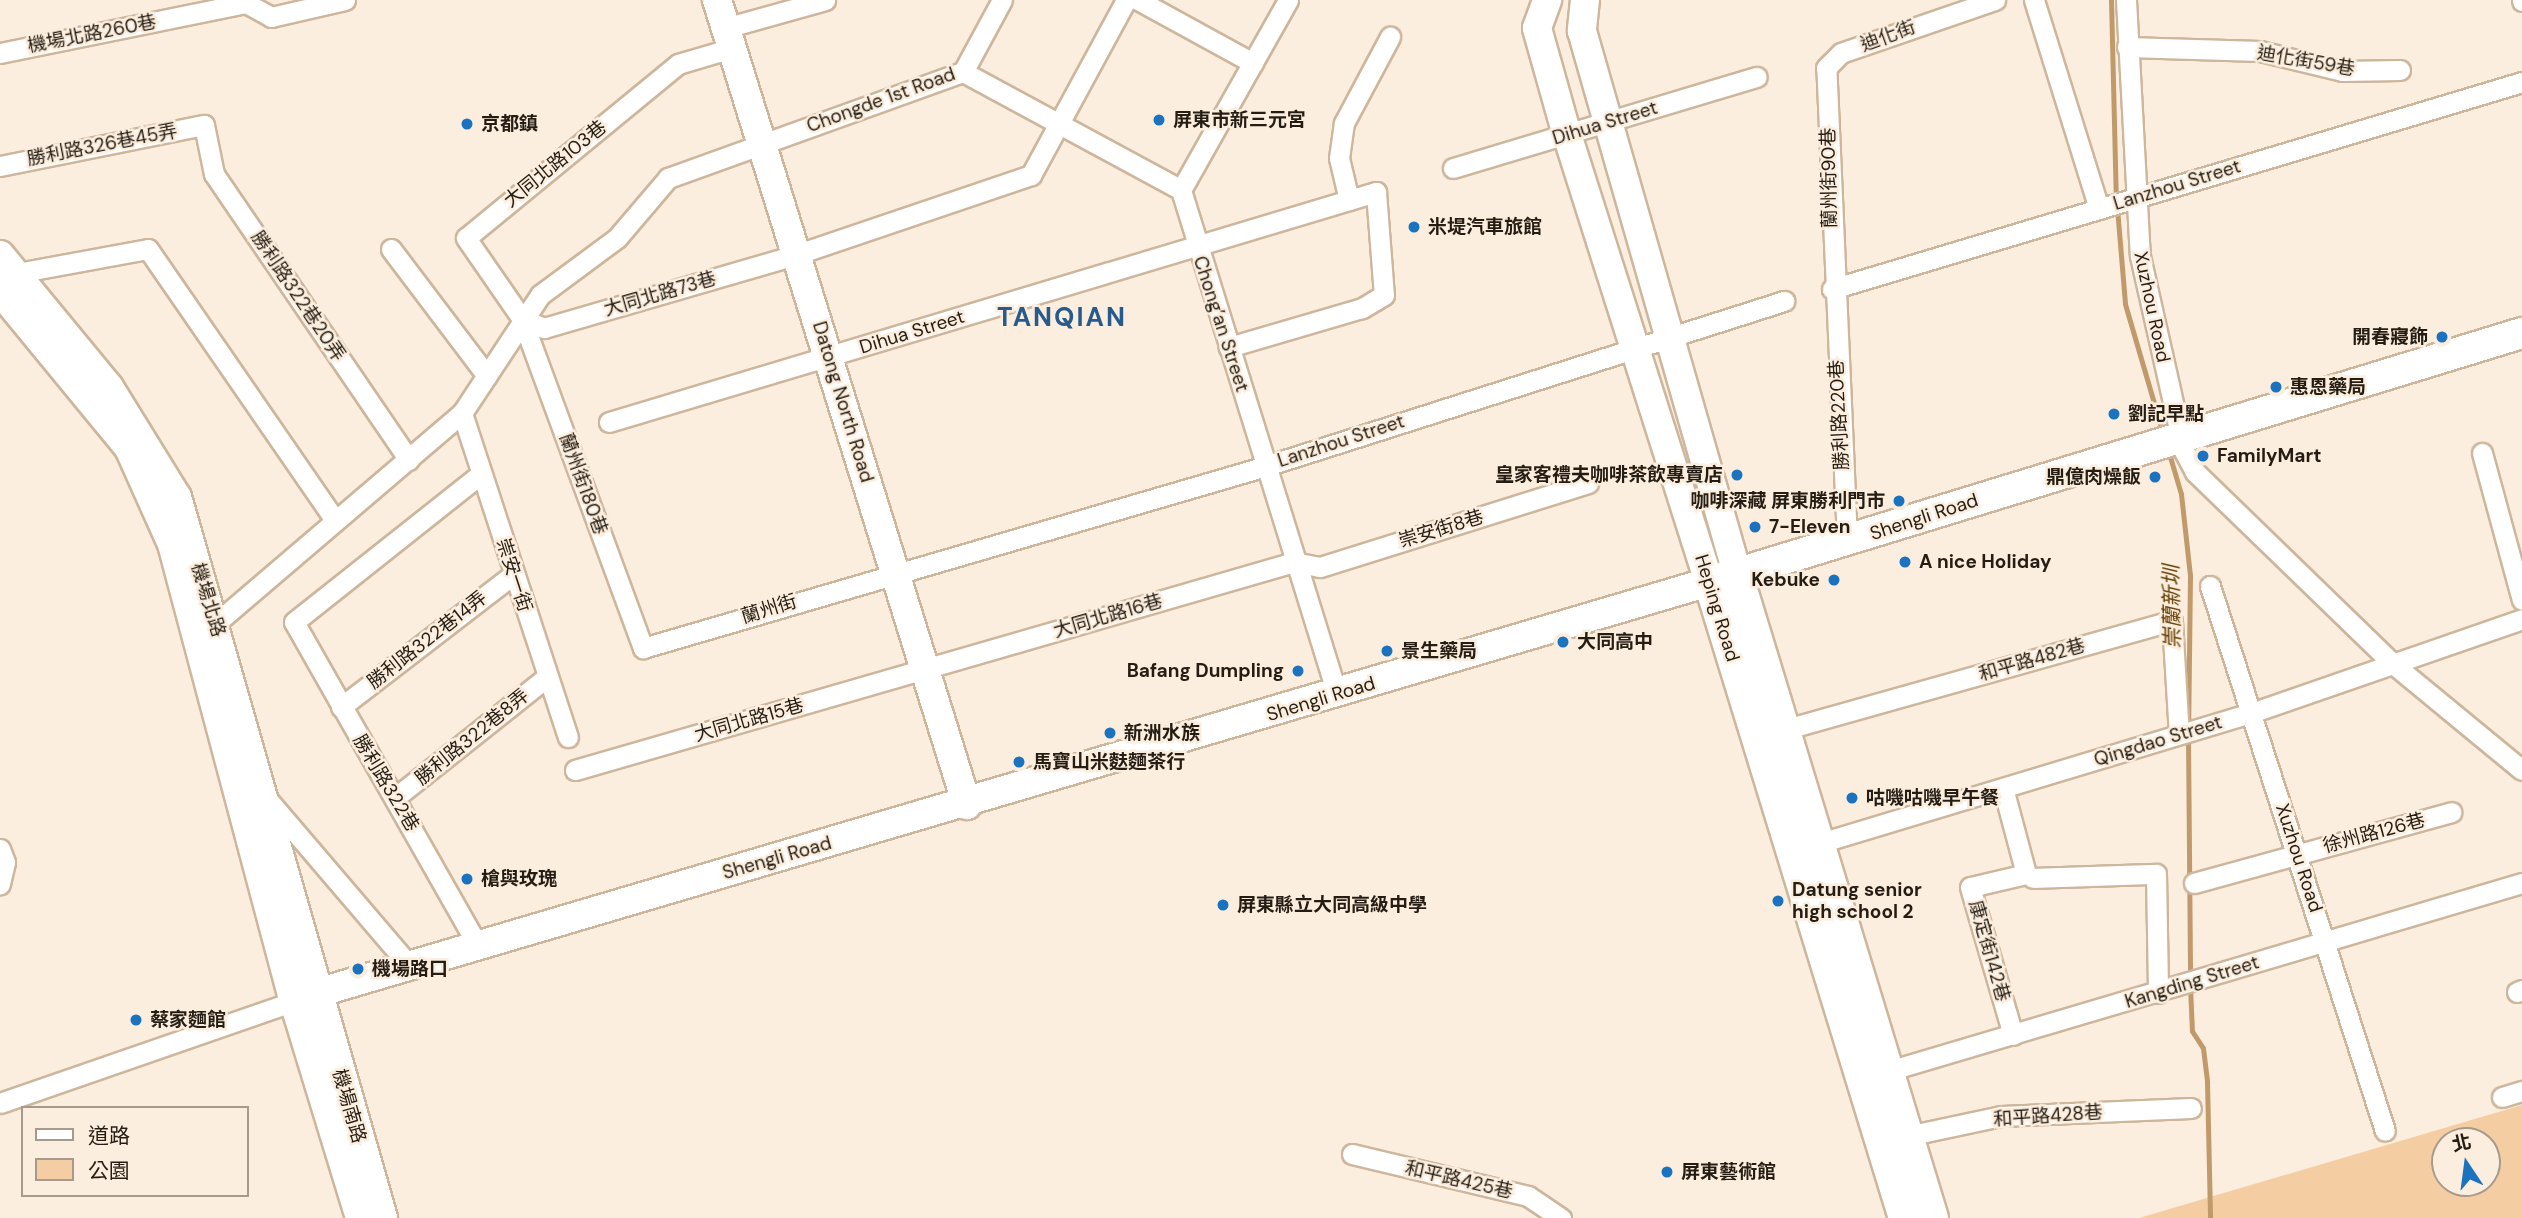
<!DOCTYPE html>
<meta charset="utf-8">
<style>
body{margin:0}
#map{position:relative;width:2522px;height:1218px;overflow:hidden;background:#fceede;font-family:"DM Sans","Noto Sans TC",sans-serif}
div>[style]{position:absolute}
.green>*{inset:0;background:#f4cea2}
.stream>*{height:5px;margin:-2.5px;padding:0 2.5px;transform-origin:2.5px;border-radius:2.5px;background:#c19a6c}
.roads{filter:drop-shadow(2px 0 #cdb69c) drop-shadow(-2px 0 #cdb69c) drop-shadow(0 2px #cdb69c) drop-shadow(0 -2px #cdb69c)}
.street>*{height:19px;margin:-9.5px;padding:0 9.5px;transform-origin:9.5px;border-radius:9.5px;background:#fff}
.secondary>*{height:28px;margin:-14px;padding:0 14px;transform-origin:14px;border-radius:14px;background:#fff}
.primary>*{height:30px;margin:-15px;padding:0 15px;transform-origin:15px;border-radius:15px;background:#fff}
.dots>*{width:19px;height:19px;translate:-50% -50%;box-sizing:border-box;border:4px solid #fceede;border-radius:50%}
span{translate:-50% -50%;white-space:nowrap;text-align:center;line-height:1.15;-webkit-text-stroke:5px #fceede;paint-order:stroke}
.street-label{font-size:19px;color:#251d13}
.poi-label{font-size:19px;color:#251d13;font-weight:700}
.left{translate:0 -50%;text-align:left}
.right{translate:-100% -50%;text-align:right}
.water-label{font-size:21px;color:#684207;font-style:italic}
.district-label{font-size:26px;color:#275a8d;font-weight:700;letter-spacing:2px}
.legend{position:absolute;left:21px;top:1106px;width:228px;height:91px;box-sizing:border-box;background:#fceede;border:2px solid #a69a8d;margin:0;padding:9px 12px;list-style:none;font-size:21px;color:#251d13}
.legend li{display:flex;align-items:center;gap:14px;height:35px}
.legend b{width:35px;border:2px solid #a69a8d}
.north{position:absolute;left:2431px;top:1127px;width:70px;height:70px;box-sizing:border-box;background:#fceede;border:2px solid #a69a8d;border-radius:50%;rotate:347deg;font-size:19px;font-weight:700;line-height:28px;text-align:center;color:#251d13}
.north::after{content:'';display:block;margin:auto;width:24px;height:32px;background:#1b72bf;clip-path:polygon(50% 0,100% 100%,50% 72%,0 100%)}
</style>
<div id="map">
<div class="green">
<i style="clip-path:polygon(evenodd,2522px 1105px,2522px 1218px,2139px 1218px,2522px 1105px,2445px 1141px,2487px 1141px,2487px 1183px,2445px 1183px,2445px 1141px)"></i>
</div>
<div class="stream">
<i style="left:2111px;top:0;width:198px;rotate:88.6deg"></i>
<i style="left:2117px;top:208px;width:96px;rotate:85.2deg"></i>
<i style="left:2125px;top:304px;width:135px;rotate:73.7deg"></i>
<i style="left:2168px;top:450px;width:46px;rotate:73.5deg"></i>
<i style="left:2181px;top:494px;width:81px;rotate:83.7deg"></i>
<i style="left:2190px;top:575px;width:153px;rotate:90.7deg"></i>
<i style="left:2188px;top:738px;width:239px;rotate:89.5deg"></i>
<i style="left:2190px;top:986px;width:45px;rotate:87.5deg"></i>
<i style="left:2192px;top:1031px;width:20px;rotate:57deg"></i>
<i style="left:2203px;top:1048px;width:34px;rotate:83deg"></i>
<i style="left:2207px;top:1082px;width:136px;rotate:88.7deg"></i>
</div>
<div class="roads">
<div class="street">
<i style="left:1138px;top:0;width:131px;rotate:28.7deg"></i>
<i style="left:2034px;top:0;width:219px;rotate:72.7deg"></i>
<i style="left:2126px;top:0;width:256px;rotate:86.9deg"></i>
<i style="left:2140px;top:256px;width:200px;rotate:77.3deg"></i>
<i style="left:2184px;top:451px;width:24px;rotate:62deg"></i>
<i style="left:2195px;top:472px;width:274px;rotate:44.1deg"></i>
<i style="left:2392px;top:663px;width:168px;rotate:39.5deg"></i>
<i style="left:2522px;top:0;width:1px;rotate:90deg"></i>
<i style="left:725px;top:28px;width:104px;rotate:-15.6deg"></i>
<i style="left:2127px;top:47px;width:133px;rotate:1.7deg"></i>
<i style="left:2260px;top:51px;width:84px;rotate:13.7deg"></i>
<i style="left:2342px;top:71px;width:58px;rotate:-1deg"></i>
<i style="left:732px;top:48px;width:56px;rotate:163.5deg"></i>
<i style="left:678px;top:64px;width:274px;rotate:140.6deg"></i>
<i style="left:466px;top:238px;width:98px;rotate:55.3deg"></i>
<i style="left:522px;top:319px;width:351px;rotate:69.8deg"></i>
<i style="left:643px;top:648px;width:649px;rotate:-16.28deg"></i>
<i style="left:1266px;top:466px;width:544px;rotate:-17.67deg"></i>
<i style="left:0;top:53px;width:251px;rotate:-11.5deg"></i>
<i style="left:246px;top:3px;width:29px;rotate:29deg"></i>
<i style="left:271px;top:17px;width:76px;rotate:-12.9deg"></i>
<i style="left:963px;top:72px;width:248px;rotate:28.4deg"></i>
<i style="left:1181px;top:190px;width:528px;rotate:72.8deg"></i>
<i style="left:0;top:166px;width:208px;rotate:-11.4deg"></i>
<i style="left:204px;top:125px;width:50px;rotate:78.5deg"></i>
<i style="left:214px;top:174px;width:346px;rotate:55.7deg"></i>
<i style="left:1453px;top:168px;width:317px;rotate:-16.7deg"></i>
<i style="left:1181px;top:190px;width:218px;rotate:-60.6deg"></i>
<i style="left:1349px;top:200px;width:43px;rotate:-103.4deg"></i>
<i style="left:1339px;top:158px;width:35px;rotate:-82deg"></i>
<i style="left:1344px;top:123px;width:98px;rotate:-61.9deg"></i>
<i style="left:391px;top:249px;width:159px;rotate:52.9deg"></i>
<i style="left:17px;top:273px;width:133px;rotate:-10.4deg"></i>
<i style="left:148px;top:249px;width:329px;rotate:55.4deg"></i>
<i style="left:1832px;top:289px;width:720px;rotate:-16.7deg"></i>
<i style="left:522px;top:319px;width:24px;rotate:22deg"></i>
<i style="left:544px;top:328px;width:265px;rotate:-16.2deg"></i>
<i style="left:798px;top:254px;width:246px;rotate:-18.7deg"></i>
<i style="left:1031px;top:175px;width:199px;rotate:-61.5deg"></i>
<i style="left:462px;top:413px;width:341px;rotate:71.9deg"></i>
<i style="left:609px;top:422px;width:801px;rotate:-16.69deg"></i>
<i style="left:1376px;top:192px;width:103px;rotate:85.6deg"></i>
<i style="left:1384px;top:295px;width:26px;rotate:149deg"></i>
<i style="left:1362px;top:308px;width:139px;rotate:163.7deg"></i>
<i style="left:2482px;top:453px;width:152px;rotate:74.8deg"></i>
<i style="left:1847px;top:541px;width:473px;rotate:-92.5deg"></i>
<i style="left:1826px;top:68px;width:21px;rotate:-45deg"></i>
<i style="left:1841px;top:53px;width:163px;rotate:-19deg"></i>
<i style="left:2210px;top:586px;width:572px;rotate:72.2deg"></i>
<i style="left:216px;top:623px;width:323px;rotate:-40.5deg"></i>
<i style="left:462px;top:413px;width:141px;rotate:-56.5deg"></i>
<i style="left:540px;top:295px;width:96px;rotate:-36.5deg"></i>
<i style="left:617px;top:238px;width:79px;rotate:-49.6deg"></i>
<i style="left:668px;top:178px;width:313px;rotate:-19.8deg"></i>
<i style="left:963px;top:72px;width:82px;rotate:-61.6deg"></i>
<i style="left:341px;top:707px;width:218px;rotate:-37.6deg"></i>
<i style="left:1783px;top:730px;width:404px;rotate:-15.7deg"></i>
<i style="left:2172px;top:621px;width:113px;rotate:86.5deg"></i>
<i style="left:575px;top:770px;width:748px;rotate:-16.13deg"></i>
<i style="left:1294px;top:562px;width:26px;rotate:11deg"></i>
<i style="left:1320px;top:567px;width:281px;rotate:-17.4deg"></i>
<i style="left:2003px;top:788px;width:89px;rotate:75deg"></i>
<i style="left:2026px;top:874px;width:57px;rotate:166.9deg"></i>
<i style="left:1970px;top:887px;width:154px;rotate:73.8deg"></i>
<i style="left:396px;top:797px;width:193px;rotate:-38.5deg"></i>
<i style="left:268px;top:800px;width:216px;rotate:49.5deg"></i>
<i style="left:1810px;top:846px;width:461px;rotate:-16.8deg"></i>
<i style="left:2251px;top:713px;width:287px;rotate:-19.1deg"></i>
<i style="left:0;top:849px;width:14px;rotate:69deg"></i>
<i style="left:5px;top:862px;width:23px;rotate:103deg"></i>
<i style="left:2033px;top:878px;width:123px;rotate:-1.9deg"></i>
<i style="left:2156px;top:874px;width:119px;rotate:89deg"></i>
<i style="left:2194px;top:883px;width:267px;rotate:-15.4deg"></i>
<i style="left:477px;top:944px;width:370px;rotate:-119.6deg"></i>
<i style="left:294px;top:622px;width:238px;rotate:-38.4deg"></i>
<i style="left:2517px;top:992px;width:5px;rotate:-22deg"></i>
<i style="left:1878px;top:1074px;width:672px;rotate:-16.52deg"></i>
<i style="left:2502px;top:1097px;width:21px;rotate:-17deg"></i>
<i style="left:0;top:1103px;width:321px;rotate:-19.1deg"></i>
<i style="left:1907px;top:1136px;width:96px;rotate:-12deg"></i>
<i style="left:2001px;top:1116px;width:190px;rotate:-2.4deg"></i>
<i style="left:1352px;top:1154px;width:181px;rotate:13.4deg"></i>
<i style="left:1528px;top:1196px;width:40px;rotate:34deg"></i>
</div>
<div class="secondary">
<i style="left:717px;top:0;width:843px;rotate:72.75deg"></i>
<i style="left:1585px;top:0;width:31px;rotate:96deg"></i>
<i style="left:1582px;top:31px;width:564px;rotate:74.04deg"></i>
<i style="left:0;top:255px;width:171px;rotate:50.5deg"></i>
<i style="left:109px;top:387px;width:129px;rotate:58.3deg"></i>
<i style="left:177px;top:497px;width:750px;rotate:74.05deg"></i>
<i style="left:0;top:291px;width:203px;rotate:50.6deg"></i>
<i style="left:129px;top:448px;width:105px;rotate:65.9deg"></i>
<i style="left:172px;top:544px;width:474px;rotate:75.1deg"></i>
<i style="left:294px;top:1002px;width:226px;rotate:73deg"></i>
<i style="left:317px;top:993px;width:1451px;rotate:-16.45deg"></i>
<i style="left:1709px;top:582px;width:469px;rotate:-107.6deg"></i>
<i style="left:1567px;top:135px;width:111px;rotate:-105.7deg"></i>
<i style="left:1537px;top:28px;width:30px;rotate:-70deg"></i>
</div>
<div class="primary">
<i style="left:1737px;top:573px;width:674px;rotate:73.1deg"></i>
<i style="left:1904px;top:1218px;width:665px;rotate:-107.05deg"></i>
<i style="left:1709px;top:582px;width:850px;rotate:-17.03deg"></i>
</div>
</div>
<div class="dots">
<i style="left:1159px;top:120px;background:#1b72bf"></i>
<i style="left:467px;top:124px;background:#1b72bf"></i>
<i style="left:1414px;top:227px;background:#1b72bf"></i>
<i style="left:2442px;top:337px;background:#1b72bf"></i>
<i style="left:2276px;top:387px;background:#1b72bf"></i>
<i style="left:2114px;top:414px;background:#1b72bf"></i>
<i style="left:2203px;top:456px;background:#1b72bf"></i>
<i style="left:1737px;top:475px;background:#1b72bf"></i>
<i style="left:2155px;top:477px;background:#1b72bf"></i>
<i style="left:1899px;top:501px;background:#1b72bf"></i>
<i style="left:1755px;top:527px;background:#1b72bf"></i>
<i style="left:1905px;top:562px;background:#1b72bf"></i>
<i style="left:1834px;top:580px;background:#1b72bf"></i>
<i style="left:1563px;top:642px;background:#1b72bf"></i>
<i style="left:1387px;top:651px;background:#1b72bf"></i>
<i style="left:1298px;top:671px;background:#1b72bf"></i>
<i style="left:1110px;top:733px;background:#1b72bf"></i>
<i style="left:1019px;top:762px;background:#1b72bf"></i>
<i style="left:1852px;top:798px;background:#1b72bf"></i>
<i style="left:467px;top:879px;background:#1b72bf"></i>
<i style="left:1778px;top:901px;background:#1b72bf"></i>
<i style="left:1223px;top:905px;background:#1b72bf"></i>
<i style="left:358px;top:969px;background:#1b72bf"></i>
<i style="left:136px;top:1020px;background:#1b72bf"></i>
<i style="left:1667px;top:1172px;background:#1b72bf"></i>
</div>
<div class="street-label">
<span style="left:92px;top:34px;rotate:-11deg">機場北路260巷</span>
<span style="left:1888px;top:36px;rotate:-20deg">迪化街</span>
<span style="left:2306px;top:61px;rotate:10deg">迪化街59巷</span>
<span style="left:881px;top:100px;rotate:-20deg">Chongde 1st Road</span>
<span style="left:1605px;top:123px;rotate:-17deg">Dihua Street</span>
<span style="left:102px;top:145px;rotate:-11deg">勝利路326巷45弄</span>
<span style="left:555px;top:164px;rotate:-39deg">大同北路103巷</span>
<span style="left:1829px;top:178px;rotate:-91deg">蘭州街90巷</span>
<span style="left:2177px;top:185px;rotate:-17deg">Lanzhou Street</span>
<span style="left:660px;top:294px;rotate:-16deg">大同北路73巷</span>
<span style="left:298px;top:296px;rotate:56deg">勝利路322巷20弄</span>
<span style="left:2152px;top:307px;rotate:78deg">Xuzhou Road</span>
<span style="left:1221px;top:324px;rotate:72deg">Chong’an Street</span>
<span style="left:912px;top:332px;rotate:-17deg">Dihua Street</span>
<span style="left:843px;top:402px;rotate:73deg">Datong North Road</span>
<span style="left:1839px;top:415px;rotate:-93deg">勝利路220巷</span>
<span style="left:1341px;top:441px;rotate:-18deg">Lanzhou Street</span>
<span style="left:583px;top:484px;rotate:70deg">蘭州街180巷</span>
<span style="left:1924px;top:517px;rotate:-18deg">Shengli Road</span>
<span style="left:1441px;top:529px;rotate:-17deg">崇安街8巷</span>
<span style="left:514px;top:575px;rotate:72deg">崇安一街</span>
<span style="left:208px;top:600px;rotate:73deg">機場北路</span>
<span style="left:1717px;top:608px;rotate:73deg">Heping Road</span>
<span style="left:769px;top:609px;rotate:-17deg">蘭州街</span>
<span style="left:1108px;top:616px;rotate:-16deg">大同北路16巷</span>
<span style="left:427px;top:640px;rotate:-38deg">勝利路322巷14弄</span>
<span style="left:2032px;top:660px;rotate:-16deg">和平路482巷</span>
<span style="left:1321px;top:699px;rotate:-17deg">Shengli Road</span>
<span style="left:749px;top:720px;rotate:-16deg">大同北路15巷</span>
<span style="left:472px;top:737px;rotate:-39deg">勝利路322巷8弄</span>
<span style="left:2158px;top:741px;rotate:-17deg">Qingdao Street</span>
<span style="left:386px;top:783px;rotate:59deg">勝利路322巷</span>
<span style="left:2374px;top:833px;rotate:-15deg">徐州路126巷</span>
<span style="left:777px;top:858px;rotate:-16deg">Shengli Road</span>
<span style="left:2299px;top:858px;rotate:72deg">Xuzhou Road</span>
<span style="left:1989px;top:951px;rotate:74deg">康定街142巷</span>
<span style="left:2192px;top:982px;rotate:-17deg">Kangding Street</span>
<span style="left:349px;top:1106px;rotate:74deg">機場南路</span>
<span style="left:2048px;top:1116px;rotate:-4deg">和平路428巷</span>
<span style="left:1459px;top:1180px;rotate:13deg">和平路425巷</span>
</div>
<div class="poi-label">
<span class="left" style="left:1173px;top:120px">屏東市新三元宮</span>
<span class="left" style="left:481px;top:124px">京都鎮</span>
<span class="left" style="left:1428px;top:227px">米堤汽車旅館</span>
<span class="right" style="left:2428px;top:337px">開春寢飾</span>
<span class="left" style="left:2290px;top:387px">惠恩藥局</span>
<span class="left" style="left:2128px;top:414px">劉記早點</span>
<span class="left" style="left:2217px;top:456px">FamilyMart</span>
<span class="right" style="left:1723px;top:475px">皇家客禮夫咖啡茶飲專賣店</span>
<span class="right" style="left:2141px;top:477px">鼎億肉燥飯</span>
<span class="right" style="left:1885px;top:501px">咖啡深藏 屏東勝利門市</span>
<span class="left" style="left:1769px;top:527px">7-Eleven</span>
<span class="left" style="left:1919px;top:562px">A nice Holiday</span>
<span class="right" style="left:1820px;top:580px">Kebuke</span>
<span class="left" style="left:1577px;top:642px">大同高中</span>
<span class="left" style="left:1401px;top:651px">景生藥局</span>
<span class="right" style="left:1284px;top:671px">Bafang Dumpling</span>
<span class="left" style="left:1124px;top:733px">新洲水族</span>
<span class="left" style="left:1033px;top:762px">馬寶山米麩麵茶行</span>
<span class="left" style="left:1866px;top:798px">咕嘰咕嘰早午餐</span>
<span class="left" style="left:481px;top:879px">槍與玫瑰</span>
<span class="left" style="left:1792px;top:901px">Datung senior<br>high school 2</span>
<span class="left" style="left:1237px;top:905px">屏東縣立大同高級中學</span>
<span class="left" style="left:372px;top:969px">機場路口</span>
<span class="left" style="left:150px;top:1020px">蔡家麵館</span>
<span class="left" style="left:1681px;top:1172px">屏東藝術館</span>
</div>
<div class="water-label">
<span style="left:2172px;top:607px;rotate:-91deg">崇蘭新圳</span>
</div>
<div class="district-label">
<span style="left:1062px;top:318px">TANQIAN</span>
</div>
<ul class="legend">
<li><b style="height:9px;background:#fff"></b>道路</li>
<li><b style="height:19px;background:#f4cea2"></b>公園</li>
</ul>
<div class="north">北</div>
</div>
